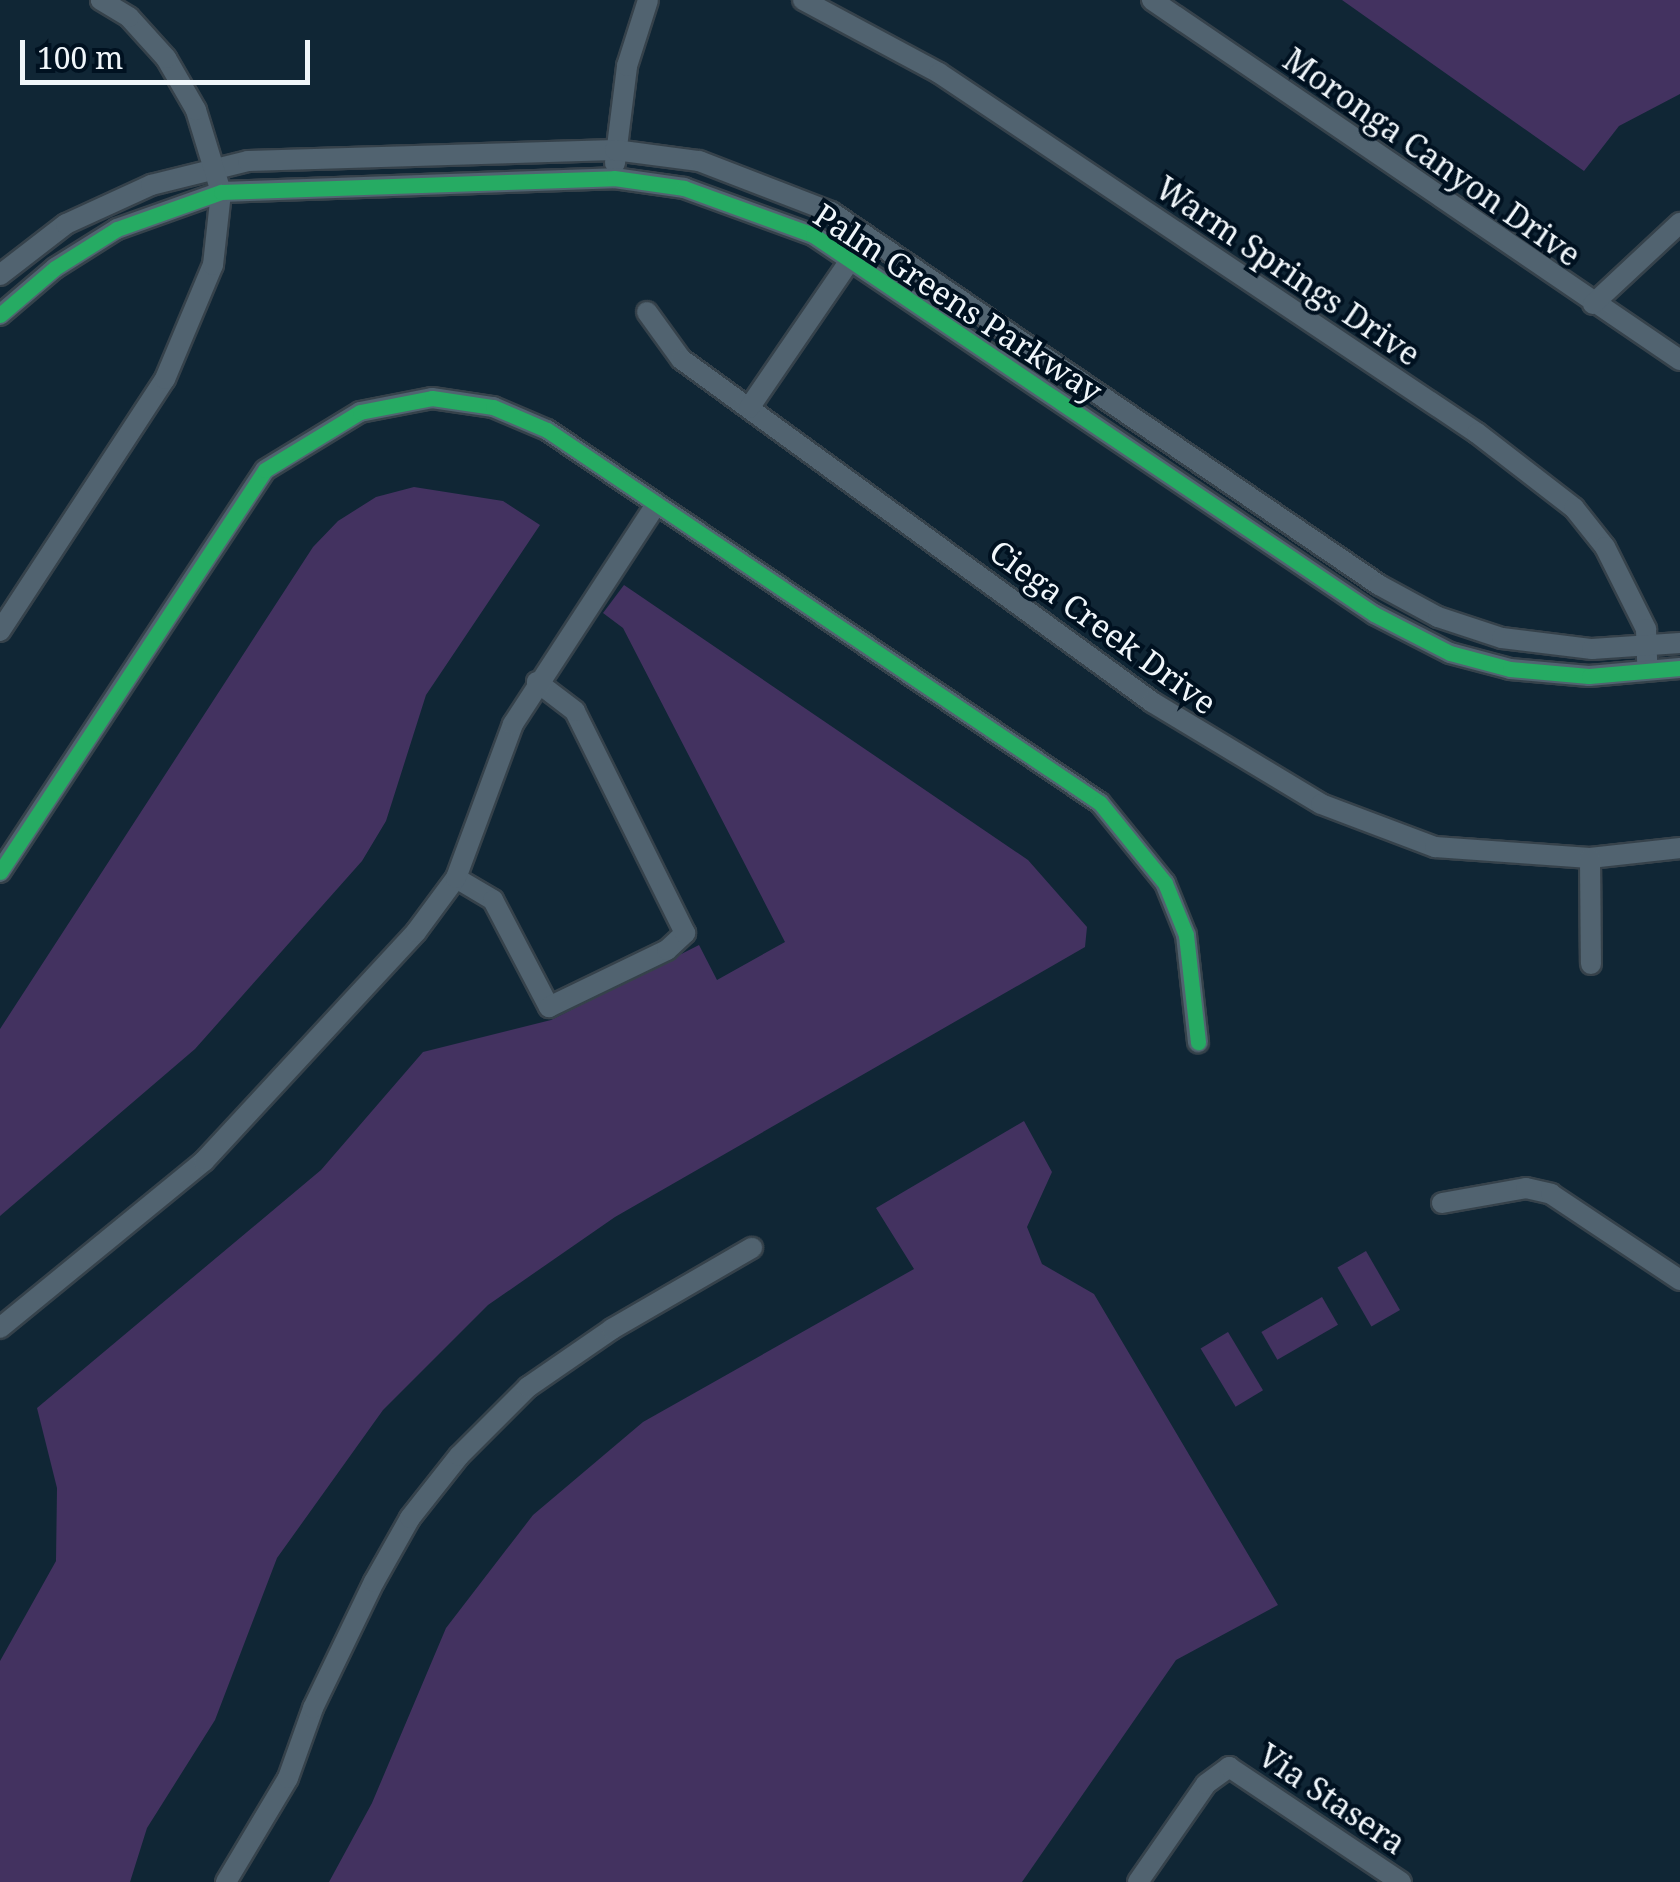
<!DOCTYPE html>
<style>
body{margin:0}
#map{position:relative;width:1680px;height:1882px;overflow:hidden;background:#102635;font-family:"Noto Serif",serif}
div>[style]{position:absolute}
.green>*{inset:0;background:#433260;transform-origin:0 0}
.roads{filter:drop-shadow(2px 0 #36424b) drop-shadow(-2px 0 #36424b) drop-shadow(0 2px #36424b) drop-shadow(0 -2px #36424b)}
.minor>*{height:20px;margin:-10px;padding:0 10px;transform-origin:10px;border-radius:10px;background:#516370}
.cycleway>*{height:15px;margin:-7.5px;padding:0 7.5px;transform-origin:7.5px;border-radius:7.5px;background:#26ab63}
span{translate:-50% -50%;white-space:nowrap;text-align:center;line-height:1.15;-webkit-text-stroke:8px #001120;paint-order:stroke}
.street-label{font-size:32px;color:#f0f6fa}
.scale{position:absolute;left:20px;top:40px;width:290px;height:45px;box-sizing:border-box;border:5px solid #f0f6fa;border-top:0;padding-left:12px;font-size:30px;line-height:35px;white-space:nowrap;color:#f0f6fa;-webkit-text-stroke:8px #001120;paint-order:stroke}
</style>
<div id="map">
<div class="green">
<i style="clip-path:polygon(1342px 0,1680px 0,1680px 94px,1619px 126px,1584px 171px)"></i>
<i style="clip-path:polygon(414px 487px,503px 501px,540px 525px,426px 695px,386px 821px,362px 861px,195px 1049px,0 1216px,0 1029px,313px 547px,338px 521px,376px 497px)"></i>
<i style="clip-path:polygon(624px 585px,1028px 860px,1087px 927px,1085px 947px,615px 1217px,488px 1305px,383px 1410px,277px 1558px,215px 1720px,147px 1828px,130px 1882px,0 1882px,0 1661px,56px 1561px,57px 1488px,37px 1408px,321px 1170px,423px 1052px,551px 1020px,699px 945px,717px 980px,785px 942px,623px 628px,603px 613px)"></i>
<i style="clip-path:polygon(1024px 1121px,1052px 1172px,1027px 1227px,1042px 1264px,1094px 1294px,1278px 1605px,1176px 1660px,1022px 1882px,329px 1882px,372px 1803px,446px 1628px,533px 1515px,643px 1422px,914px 1269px,876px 1208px)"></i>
<i style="left:1366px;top:1251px;width:68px;height:33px;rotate:60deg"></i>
<i style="left:1322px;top:1297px;width:32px;height:70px;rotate:60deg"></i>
<i style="left:1228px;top:1332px;width:68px;height:32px;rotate:59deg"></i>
</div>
<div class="roads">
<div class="minor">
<i style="left:803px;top:0;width:154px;rotate:28.2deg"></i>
<i style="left:939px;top:73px;width:647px;rotate:33.79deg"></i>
<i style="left:1477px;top:433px;width:123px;rotate:37.7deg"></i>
<i style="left:1574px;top:508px;width:50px;rotate:51.5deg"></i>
<i style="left:1605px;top:547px;width:92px;rotate:63.4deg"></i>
<i style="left:1646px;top:629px;width:32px;rotate:88deg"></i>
<i style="left:1152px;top:0;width:639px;rotate:34.29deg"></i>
<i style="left:615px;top:163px;width:98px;rotate:-82.9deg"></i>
<i style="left:627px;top:66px;width:69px;rotate:-72.3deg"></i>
<i style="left:0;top:275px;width:83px;rotate:-37.7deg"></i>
<i style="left:66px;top:224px;width:94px;rotate:-24.6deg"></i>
<i style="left:151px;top:185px;width:100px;rotate:-13.9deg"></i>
<i style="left:248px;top:161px;width:367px;rotate:-1.7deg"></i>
<i style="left:615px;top:150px;width:85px;rotate:7.5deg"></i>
<i style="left:699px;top:161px;width:142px;rotate:21.1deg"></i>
<i style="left:831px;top:212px;width:663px;rotate:34.24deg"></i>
<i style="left:1379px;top:585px;width:67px;rotate:28.5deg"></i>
<i style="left:1438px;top:617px;width:67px;rotate:18.2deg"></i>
<i style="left:1502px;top:638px;width:91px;rotate:7deg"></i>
<i style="left:1592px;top:649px;width:88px;rotate:-3.9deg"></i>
<i style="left:1593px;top:304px;width:119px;rotate:-43deg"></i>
<i style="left:647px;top:312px;width:58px;rotate:54.1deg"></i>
<i style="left:681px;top:359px;width:583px;rotate:36.06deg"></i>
<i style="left:1152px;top:702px;width:197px;rotate:31.1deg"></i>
<i style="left:1321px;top:804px;width:122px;rotate:20.7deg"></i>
<i style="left:1435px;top:847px;width:155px;rotate:4.1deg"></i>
<i style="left:1590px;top:858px;width:91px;rotate:-6.3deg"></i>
<i style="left:0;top:315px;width:72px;rotate:-40.5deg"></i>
<i style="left:55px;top:268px;width:73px;rotate:-32.2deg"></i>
<i style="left:117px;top:229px;width:110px;rotate:-19.6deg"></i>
<i style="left:221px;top:192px;width:393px;rotate:-2deg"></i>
<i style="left:614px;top:178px;width:71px;rotate:8.1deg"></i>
<i style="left:684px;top:188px;width:137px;rotate:20deg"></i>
<i style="left:813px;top:235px;width:677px;rotate:34.04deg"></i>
<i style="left:1374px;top:614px;width:85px;rotate:27.2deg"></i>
<i style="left:1450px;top:653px;width:62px;rotate:14.9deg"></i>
<i style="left:1510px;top:669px;width:79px;rotate:5.1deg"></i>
<i style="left:1589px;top:676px;width:91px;rotate:-5deg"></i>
<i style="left:749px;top:408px;width:191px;rotate:-55.6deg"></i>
<i style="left:0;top:631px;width:301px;rotate:-56.8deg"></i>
<i style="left:165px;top:379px;width:124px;rotate:-67.2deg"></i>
<i style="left:213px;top:265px;width:73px;rotate:-83.7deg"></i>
<i style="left:221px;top:192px;width:86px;rotate:-107deg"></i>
<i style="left:196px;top:110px;width:60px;rotate:-120deg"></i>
<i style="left:166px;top:58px;width:55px;rotate:-132.1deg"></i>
<i style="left:129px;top:17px;width:33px;rotate:-149deg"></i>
<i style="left:1590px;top:858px;width:106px;rotate:89.5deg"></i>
<i style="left:0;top:872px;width:481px;rotate:-56.6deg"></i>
<i style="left:265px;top:470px;width:111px;rotate:-31.4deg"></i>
<i style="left:360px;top:412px;width:73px;rotate:-11deg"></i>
<i style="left:432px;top:398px;width:62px;rotate:8.4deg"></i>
<i style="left:493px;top:407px;width:59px;rotate:23.1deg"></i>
<i style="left:547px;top:430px;width:667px;rotate:34deg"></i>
<i style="left:1100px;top:803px;width:103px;rotate:50.9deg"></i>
<i style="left:1165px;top:883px;width:56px;rotate:68deg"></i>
<i style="left:1186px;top:935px;width:108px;rotate:83.6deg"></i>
<i style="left:456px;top:878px;width:43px;rotate:30.7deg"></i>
<i style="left:493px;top:900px;width:121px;rotate:62.4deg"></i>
<i style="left:549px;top:1007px;width:131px;rotate:-25.8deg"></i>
<i style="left:667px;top:950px;width:25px;rotate:-43deg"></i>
<i style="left:685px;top:933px;width:248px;rotate:-116.4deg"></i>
<i style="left:575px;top:711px;width:48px;rotate:-142.7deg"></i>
<i style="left:1442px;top:1203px;width:85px;rotate:-10.1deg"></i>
<i style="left:1526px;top:1188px;width:26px;rotate:13deg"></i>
<i style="left:1551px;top:1194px;width:155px;rotate:33.7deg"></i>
<i style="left:0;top:1328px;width:264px;rotate:-39.3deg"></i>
<i style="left:204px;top:1161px;width:312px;rotate:-47.2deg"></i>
<i style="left:416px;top:932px;width:67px;rotate:-53.5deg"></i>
<i style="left:456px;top:878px;width:164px;rotate:-69.7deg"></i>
<i style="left:513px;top:724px;width:260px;rotate:-56.9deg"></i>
<i style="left:226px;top:1882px;width:121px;rotate:-59.2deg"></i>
<i style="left:288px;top:1778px;width:74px;rotate:-70.3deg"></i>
<i style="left:313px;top:1708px;width:140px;rotate:-64.2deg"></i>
<i style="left:374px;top:1582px;width:73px;rotate:-60.6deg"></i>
<i style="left:410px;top:1518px;width:79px;rotate:-51.7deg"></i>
<i style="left:459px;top:1456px;width:98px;rotate:-45deg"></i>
<i style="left:528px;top:1387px;width:102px;rotate:-34.6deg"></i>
<i style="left:612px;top:1329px;width:162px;rotate:-30.1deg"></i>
<i style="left:1138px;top:1882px;width:119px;rotate:-55.2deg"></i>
<i style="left:1206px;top:1784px;width:29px;rotate:-36deg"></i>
<i style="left:1229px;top:1767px;width:207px;rotate:33.8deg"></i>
</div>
</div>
<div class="cycleway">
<i style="left:0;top:315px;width:72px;rotate:-40.5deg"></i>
<i style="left:55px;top:268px;width:73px;rotate:-32.2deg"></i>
<i style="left:117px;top:229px;width:110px;rotate:-19.6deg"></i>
<i style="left:221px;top:192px;width:393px;rotate:-2deg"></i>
<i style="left:614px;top:178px;width:71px;rotate:8.1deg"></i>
<i style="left:684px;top:188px;width:137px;rotate:20deg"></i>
<i style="left:813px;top:235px;width:677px;rotate:34.04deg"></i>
<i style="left:1374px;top:614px;width:85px;rotate:27.2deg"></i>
<i style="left:1450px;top:653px;width:62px;rotate:14.9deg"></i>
<i style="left:1510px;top:669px;width:79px;rotate:5.1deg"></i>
<i style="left:1589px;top:676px;width:91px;rotate:-5deg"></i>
<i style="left:0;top:872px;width:481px;rotate:-56.6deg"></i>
<i style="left:265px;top:470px;width:111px;rotate:-31.4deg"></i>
<i style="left:360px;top:412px;width:73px;rotate:-11deg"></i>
<i style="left:432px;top:398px;width:62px;rotate:8.4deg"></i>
<i style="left:493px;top:407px;width:59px;rotate:23.1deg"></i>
<i style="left:547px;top:430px;width:667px;rotate:34deg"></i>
<i style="left:1100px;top:803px;width:103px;rotate:50.9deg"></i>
<i style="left:1165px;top:883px;width:56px;rotate:68deg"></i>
<i style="left:1186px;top:935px;width:108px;rotate:83.6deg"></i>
</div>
<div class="street-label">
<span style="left:1432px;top:157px;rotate:35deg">Moronga Canyon Drive</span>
<span style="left:1288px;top:271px;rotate:34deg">Warm Springs Drive</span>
<span style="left:958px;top:303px;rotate:33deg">Palm Greens Parkway</span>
<span style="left:1103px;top:627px;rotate:36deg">Ciega Creek Drive</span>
<span style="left:1332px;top:1799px;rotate:34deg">Via Stasera</span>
</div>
<div class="scale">100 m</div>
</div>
